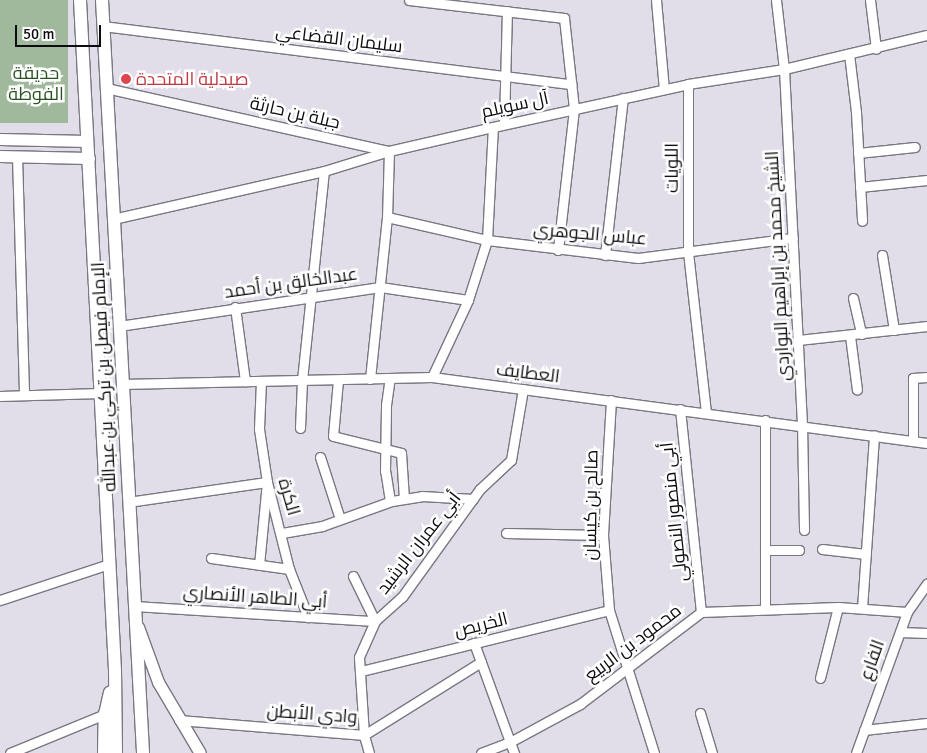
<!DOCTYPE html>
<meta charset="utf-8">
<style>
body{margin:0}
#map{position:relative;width:927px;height:753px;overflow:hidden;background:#e1dde9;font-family:Signika,Cairo,sans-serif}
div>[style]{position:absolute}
.green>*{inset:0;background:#a0b99c;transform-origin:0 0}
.roads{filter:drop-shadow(1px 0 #7a7781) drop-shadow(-1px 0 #7a7781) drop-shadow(0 1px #7a7781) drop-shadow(0 -1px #7a7781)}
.minor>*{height:9px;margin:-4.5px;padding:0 4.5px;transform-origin:4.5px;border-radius:4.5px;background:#fff}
.tertiary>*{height:11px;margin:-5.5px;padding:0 5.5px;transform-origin:5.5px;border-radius:5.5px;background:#fff}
.secondary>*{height:12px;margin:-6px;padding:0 6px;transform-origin:6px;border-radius:6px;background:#fff}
.dots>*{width:14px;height:14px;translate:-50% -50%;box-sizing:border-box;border:2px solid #fff;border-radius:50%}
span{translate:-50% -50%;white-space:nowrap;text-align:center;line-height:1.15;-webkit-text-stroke:5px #fff;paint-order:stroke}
.street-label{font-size:18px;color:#0d0b0f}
.park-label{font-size:18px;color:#265120}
.health-label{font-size:18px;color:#be3a42}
.left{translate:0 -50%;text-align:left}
.scale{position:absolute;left:15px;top:25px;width:86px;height:22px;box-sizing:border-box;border:2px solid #0d0b0f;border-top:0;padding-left:6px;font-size:15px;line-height:18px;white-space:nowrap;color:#0d0b0f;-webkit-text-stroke:4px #fff;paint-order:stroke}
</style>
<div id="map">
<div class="green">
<i style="left:0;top:0;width:68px;height:123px"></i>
</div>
<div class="roads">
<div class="minor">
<i style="left:409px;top:0;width:156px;rotate:6.6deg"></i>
<i style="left:564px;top:18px;width:92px;rotate:83.7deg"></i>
<i style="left:574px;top:109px;width:142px;rotate:96.5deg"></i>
<i style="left:656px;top:0;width:89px;rotate:84.9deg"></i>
<i style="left:776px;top:0;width:69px;rotate:83.4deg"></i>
<i style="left:784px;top:69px;width:355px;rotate:87.1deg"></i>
<i style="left:802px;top:424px;width:106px;rotate:88.9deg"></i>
<i style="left:870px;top:0;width:49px;rotate:83deg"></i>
<i style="left:103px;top:26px;width:472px;rotate:7.1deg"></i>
<i style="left:849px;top:54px;width:58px;rotate:83.1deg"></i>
<i style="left:856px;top:112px;width:109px;rotate:86.8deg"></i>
<i style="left:688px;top:84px;width:168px;rotate:90deg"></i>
<i style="left:688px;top:252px;width:161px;rotate:83.6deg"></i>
<i style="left:106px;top:88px;width:290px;rotate:12.6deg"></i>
<i style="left:389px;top:151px;width:66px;rotate:91.7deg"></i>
<i style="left:387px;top:217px;width:163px;rotate:96deg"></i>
<i style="left:504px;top:124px;width:113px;rotate:-88.5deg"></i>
<i style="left:858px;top:153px;width:57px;rotate:-6deg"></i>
<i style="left:17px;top:156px;width:239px;rotate:88.3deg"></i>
<i style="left:860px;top:187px;width:67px;rotate:-6deg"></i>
<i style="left:387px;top:217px;width:103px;rotate:13deg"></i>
<i style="left:487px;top:240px;width:152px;rotate:6.8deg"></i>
<i style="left:638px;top:258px;width:156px;rotate:-7.4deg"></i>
<i style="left:113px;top:219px;width:216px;rotate:-12.8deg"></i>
<i style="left:324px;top:171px;width:68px;rotate:-17.1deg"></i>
<i style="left:389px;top:151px;width:107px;rotate:-13deg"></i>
<i style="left:493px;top:127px;width:200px;rotate:-12.4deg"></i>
<i style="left:688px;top:84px;width:97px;rotate:-8.9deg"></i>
<i style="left:784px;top:69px;width:147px;rotate:-13.4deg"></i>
<i style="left:605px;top:255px;width:158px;rotate:-83.5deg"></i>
<i style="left:882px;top:255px;width:76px;rotate:80.9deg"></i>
<i style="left:853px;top:298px;width:37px;rotate:77deg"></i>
<i style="left:235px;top:307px;width:75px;rotate:82.3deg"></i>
<i style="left:119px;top:326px;width:264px;rotate:-8.5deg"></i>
<i style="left:380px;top:287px;width:89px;rotate:8.4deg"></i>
<i style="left:850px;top:336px;width:54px;rotate:82.6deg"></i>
<i style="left:798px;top:340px;width:130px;rotate:-6.2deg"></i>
<i style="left:432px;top:377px;width:85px;rotate:-64.9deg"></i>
<i style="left:468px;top:300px;width:63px;rotate:-72.4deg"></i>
<i style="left:487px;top:240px;width:113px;rotate:-87deg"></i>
<i style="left:338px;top:380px;width:56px;rotate:95.1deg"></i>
<i style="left:333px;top:436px;width:70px;rotate:14deg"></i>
<i style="left:401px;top:453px;width:46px;rotate:86.3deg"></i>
<i style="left:261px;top:381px;width:48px;rotate:92.4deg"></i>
<i style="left:259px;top:429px;width:54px;rotate:81.4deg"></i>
<i style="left:267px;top:482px;width:90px;rotate:75.8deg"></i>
<i style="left:289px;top:569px;width:52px;rotate:68.4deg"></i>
<i style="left:122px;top:384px;width:310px;rotate:-1.3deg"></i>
<i style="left:432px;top:377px;width:499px;rotate:7.6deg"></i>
<i style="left:0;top:396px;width:100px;rotate:-1.7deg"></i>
<i style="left:611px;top:400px;width:135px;rotate:93.4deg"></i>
<i style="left:603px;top:535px;width:75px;rotate:85.4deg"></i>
<i style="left:609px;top:610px;width:150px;rotate:72.5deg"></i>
<i style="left:680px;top:409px;width:204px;rotate:84.1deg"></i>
<i style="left:765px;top:420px;width:189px;rotate:90deg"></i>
<i style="left:300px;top:428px;width:48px;rotate:-87.6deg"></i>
<i style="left:302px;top:380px;width:210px;rotate:-84deg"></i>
<i style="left:913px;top:441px;width:63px;rotate:-90deg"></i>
<i style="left:913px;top:378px;width:14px;rotate:-4deg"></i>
<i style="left:320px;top:457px;width:65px;rotate:72.1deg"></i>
<i style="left:390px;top:501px;width:30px;rotate:-99deg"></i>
<i style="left:385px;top:471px;width:66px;rotate:-89.1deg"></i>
<i style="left:386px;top:405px;width:27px;rotate:-82deg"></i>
<i style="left:128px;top:502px;width:140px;rotate:-8.2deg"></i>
<i style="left:267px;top:482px;width:83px;rotate:95.5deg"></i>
<i style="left:282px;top:533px;width:41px;rotate:-9.9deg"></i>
<i style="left:322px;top:526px;width:74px;rotate:-19.7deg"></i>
<i style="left:392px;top:501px;width:30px;rotate:-9deg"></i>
<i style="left:422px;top:496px;width:51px;rotate:3.4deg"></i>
<i style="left:506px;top:533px;width:97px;rotate:1.2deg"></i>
<i style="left:822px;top:549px;width:44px;rotate:6.5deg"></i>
<i style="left:765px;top:550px;width:34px"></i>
<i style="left:211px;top:558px;width:79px;rotate:8deg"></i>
<i style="left:0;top:600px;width:115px;rotate:-18.3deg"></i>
<i style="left:134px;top:606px;width:241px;rotate:3.6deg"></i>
<i style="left:375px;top:621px;width:50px;rotate:-116.1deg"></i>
<i style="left:862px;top:608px;width:173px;rotate:-86deg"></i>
<i style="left:900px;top:632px;width:27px;rotate:2deg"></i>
<i style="left:474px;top:643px;width:117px;rotate:70deg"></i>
<i style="left:361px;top:671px;width:255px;rotate:-13.8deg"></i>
<i style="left:820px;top:678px;width:73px;rotate:-75.8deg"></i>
<i style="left:700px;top:713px;width:42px;rotate:73.3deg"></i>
<i style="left:179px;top:720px;width:186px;rotate:4.6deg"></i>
<i style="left:364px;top:735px;width:138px;rotate:-32deg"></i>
<i style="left:864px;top:730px;width:63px;rotate:-6.3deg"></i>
<i style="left:10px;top:753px;width:103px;rotate:-22.3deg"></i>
<i style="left:369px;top:753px;width:19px;rotate:-106deg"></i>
<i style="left:364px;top:735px;width:78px;rotate:-93.7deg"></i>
<i style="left:359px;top:657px;width:39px;rotate:-66deg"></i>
<i style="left:375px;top:621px;width:36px;rotate:-42deg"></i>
<i style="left:402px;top:597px;width:133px;rotate:-54.2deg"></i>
<i style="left:480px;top:489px;width:42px;rotate:-43.1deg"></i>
<i style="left:511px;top:460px;width:72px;rotate:-80.4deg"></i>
<i style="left:481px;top:753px;width:31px;rotate:-21deg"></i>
<i style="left:510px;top:742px;width:80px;rotate:-28.5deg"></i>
<i style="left:580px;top:704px;width:152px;rotate:-37.2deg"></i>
<i style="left:701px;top:612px;width:137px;rotate:-2.1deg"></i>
<i style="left:838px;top:607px;width:69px;rotate:4.1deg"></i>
<i style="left:856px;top:753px;width:150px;rotate:-70.1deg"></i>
<i style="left:907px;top:612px;width:35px;rotate:-55deg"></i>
</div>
<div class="tertiary">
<i style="left:0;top:139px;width:87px;rotate:1.3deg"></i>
<i style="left:0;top:156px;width:89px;rotate:1.3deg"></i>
<i style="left:138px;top:627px;width:59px;rotate:70deg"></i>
<i style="left:158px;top:682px;width:82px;rotate:59.4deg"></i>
</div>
<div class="secondary">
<i style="left:80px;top:0;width:672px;rotate:87.01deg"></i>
<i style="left:115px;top:671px;width:82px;rotate:89.3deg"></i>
<i style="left:102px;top:0;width:754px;rotate:86.88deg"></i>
<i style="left:104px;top:753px;width:39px;rotate:-89deg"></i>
<i style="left:105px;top:714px;width:22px;rotate:-77deg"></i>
</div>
</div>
<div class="dots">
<i style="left:126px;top:79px;background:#e0444e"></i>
</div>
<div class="street-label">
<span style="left:339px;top:39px;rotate:7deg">سليمان القضاعي</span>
<span style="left:515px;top:105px;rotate:-12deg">آل سويلم</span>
<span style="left:295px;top:113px;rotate:13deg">جبلة بن حارثة</span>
<span style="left:672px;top:168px;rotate:-90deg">اللويات</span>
<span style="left:590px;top:234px;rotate:5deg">عباس الجوهري</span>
<span style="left:778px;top:266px;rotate:-93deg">الشيخ محمد بن إبراهيم البواردي</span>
<span style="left:291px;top:283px;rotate:-8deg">عبدالخالق بن أحمد</span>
<span style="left:528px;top:373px;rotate:7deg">العطايف</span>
<span style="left:104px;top:377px;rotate:-93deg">الإمام فيصل بن تركي بن عبدالله</span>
<span style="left:289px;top:497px;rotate:74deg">الكرة</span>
<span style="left:591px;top:505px;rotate:-89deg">صالح بن كيسان</span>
<span style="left:674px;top:512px;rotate:-96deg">أبي منصور النصولي</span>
<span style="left:419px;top:543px;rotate:-52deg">أبي عمران الرشيد</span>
<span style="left:255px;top:597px;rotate:4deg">أبي الطاهر الأنصاري</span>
<span style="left:481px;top:625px;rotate:-14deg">الخريص</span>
<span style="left:633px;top:643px;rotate:-37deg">محمود بن الربيع</span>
<span style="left:872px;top:660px;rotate:-70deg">الفارع</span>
<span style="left:312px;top:714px;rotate:4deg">وادي الأبطن</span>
</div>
<div class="park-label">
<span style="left:36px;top:84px">حديقة<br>الفوطة</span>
</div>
<div class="health-label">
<span class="left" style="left:136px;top:79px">صيدلية المتحدة</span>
</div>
<div class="scale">50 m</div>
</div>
